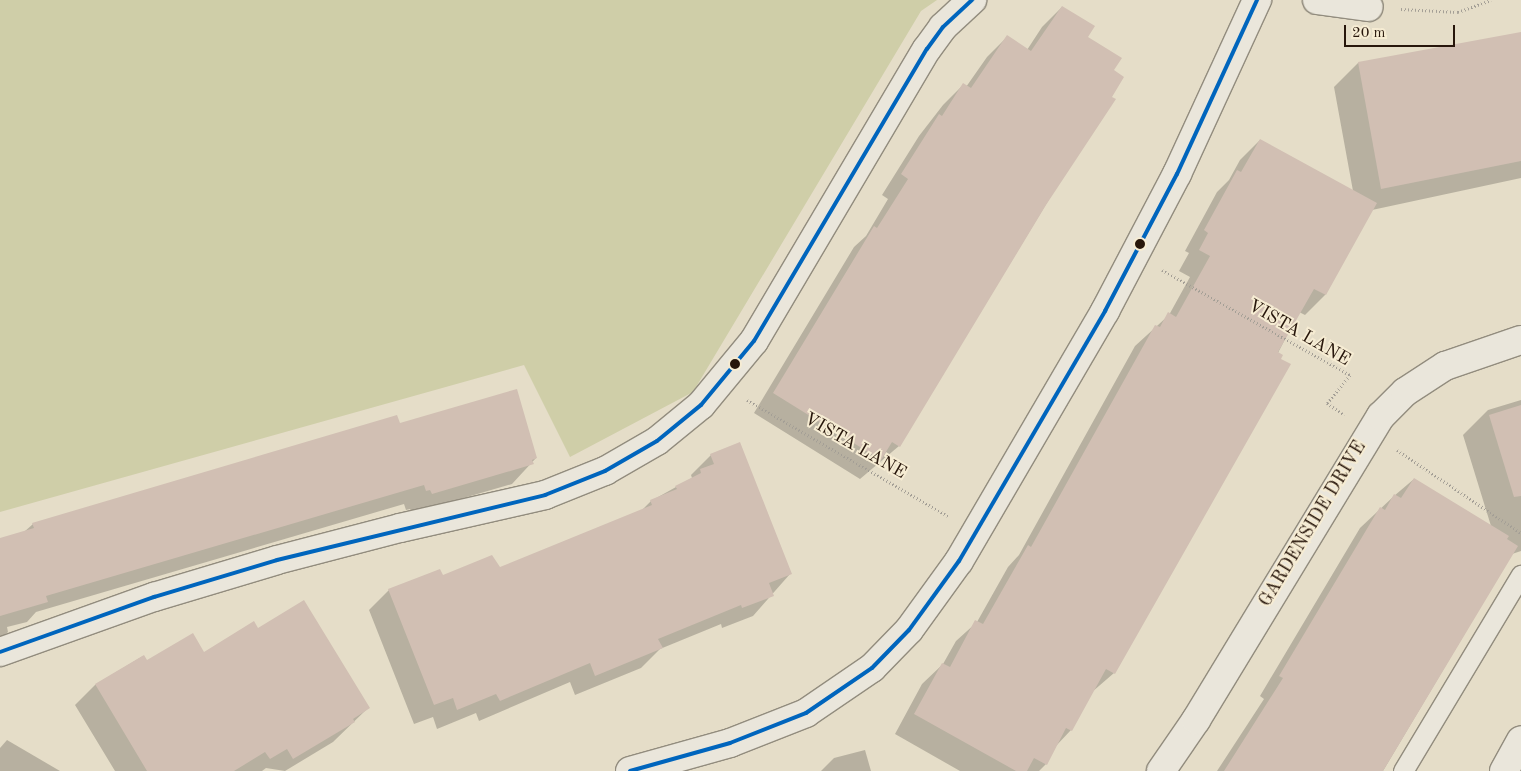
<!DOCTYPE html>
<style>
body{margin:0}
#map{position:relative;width:1521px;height:771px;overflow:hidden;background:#e5ddc8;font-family:"Old Standard TT",serif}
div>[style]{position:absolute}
.green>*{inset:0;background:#cfcea8}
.shadow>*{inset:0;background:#0003}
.building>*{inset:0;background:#d1bfb3}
.path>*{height:3px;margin-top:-1.5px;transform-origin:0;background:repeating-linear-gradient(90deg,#a49f96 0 1px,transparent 0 3.5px)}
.roads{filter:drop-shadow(1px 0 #928c7e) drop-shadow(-1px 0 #928c7e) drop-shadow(0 1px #928c7e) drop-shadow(0 -1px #928c7e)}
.service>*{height:19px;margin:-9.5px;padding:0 9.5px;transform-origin:9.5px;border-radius:9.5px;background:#eae6db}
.minor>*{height:28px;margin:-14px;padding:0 14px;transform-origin:14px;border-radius:14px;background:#eae6db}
.bus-1>*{height:4px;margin:-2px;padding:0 2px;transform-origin:2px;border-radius:2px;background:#0065bd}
.dots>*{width:14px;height:14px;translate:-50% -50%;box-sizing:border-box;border:2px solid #f6ecd3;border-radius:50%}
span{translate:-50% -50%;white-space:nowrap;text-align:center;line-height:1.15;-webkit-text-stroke:4px #f6ecd3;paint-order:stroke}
.street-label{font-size:18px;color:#27160b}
.scale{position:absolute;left:1344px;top:25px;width:111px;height:22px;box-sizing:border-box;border:2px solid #27160b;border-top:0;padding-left:6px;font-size:15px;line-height:18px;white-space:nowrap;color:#27160b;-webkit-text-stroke:4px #f6ecd3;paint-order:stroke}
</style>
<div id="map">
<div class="green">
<i style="clip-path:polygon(0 0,937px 0,921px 11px,693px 392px,570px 457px,524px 365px,0 512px)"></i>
</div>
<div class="shadow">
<i style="clip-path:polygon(1062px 7px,1112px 70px,1082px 145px,899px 446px,860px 479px,754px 413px,854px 247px,866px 236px,888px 199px,882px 195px,919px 136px,943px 105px,963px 85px,966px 87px,987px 57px,1007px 37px,1027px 50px,1042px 27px)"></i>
<i style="clip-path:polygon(1521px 33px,1521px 178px,1372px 210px,1325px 295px,1305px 315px,1299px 312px,1114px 673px,1092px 692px,1071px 730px,1055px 747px,1046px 764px,1039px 771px,960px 771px,895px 734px,922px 684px,943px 664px,956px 641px,977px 622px,1008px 567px,1019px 555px,1135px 346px,1169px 315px,1190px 277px,1179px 271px,1189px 253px,1185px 251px,1217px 192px,1229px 180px,1240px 160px,1260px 140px,1353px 191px,1334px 87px,1358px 63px)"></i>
<i style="clip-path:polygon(1521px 400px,1521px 551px,1512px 554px,1383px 771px,1217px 771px,1264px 699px,1260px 696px,1360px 528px,1394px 496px,1414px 479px,1491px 526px,1463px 435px,1488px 410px)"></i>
<i style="clip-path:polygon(399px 425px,536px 458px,512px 484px,412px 513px,410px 509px,406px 510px,404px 504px,36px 612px,27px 622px,7px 627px,8px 632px,0 639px,0 539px,24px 532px,33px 524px)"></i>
<i style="clip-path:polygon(711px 455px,790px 574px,753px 616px,722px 628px,721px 624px,660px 649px,641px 668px,575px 695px,570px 682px,479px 721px,476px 713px,437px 729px,433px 717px,414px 724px,369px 610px,389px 590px,442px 577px,500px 568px,640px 512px,651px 501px,692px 478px,691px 475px)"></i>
<i style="clip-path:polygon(258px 630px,368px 708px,333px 742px,285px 771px,266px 768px,262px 771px,115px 771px,75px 705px,95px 685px,143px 656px,147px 662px,204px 653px)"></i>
<i style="clip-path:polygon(7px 740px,60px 771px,0 771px,0 748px)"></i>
<i style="clip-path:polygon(865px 750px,871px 771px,821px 771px,834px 758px)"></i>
</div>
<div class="building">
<i style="clip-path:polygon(1062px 6px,1095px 26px,1088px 37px,1122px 58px,1114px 70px,1124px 77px,1112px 97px,1116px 99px,1046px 205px,900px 447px,892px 442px,881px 460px,773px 393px,874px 226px,877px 228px,908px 179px,901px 174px,939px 114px,942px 116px,963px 83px,971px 88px,1007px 35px,1031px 51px)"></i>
<i style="clip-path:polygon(1521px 32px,1521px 161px,1381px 189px,1358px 62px)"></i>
<i style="clip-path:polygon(1260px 139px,1377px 203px,1326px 295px,1314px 289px,1278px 352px,1283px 355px,1281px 359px,1291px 364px,1115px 674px,1106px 669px,1072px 731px,1066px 728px,1047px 765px,1034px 758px,1027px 771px,1016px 771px,914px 714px,942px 663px,950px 667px,975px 620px,983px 624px,1028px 545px,1031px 547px,1155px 325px,1160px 327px,1168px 312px,1176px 317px,1210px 256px,1199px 250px,1208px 233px,1204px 230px,1237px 170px,1241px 172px)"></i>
<i style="clip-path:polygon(517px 389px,537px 458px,532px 460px,534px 464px,432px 494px,430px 490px,426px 491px,424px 485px,46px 596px,48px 602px,0 616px,0 538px,34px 528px,32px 523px,397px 415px,400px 423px)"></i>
<i style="clip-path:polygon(1521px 405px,1521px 496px,1514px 497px,1489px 415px)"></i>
<i style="clip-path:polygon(740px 442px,792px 574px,769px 583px,774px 596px,742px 608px,741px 605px,658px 639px,663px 648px,595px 676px,590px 663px,500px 701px,496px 694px,457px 710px,453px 698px,434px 705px,388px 589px,440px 569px,443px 575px,492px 555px,500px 567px,652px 505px,650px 500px,677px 489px,675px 486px,701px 473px,700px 469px,714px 464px,710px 454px)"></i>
<i style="clip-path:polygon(1414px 478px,1509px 536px,1507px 539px,1518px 546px,1383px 771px,1224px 771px,1283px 678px,1279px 676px,1380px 507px,1385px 510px,1394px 494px,1401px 498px)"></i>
<i style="clip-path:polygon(304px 600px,370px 708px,353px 719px,355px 722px,293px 759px,287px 749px,270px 759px,265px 752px,234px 771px,147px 771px,95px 684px,144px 655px,147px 660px,193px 633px,204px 652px,254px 621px,258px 628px)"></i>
</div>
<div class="path">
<i style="left:1401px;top:9px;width:57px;rotate:3deg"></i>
<i style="left:1458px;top:12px;width:35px;rotate:-20deg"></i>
<i style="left:1162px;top:270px;width:215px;rotate:29.2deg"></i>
<i style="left:1350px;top:375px;width:36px;rotate:129deg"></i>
<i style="left:1327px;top:403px;width:21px;rotate:35deg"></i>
<i style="left:747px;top:400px;width:232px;rotate:30deg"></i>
<i style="left:1397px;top:450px;width:149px;rotate:33.8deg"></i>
</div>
<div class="roads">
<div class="service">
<i style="left:1403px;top:771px;width:229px;rotate:-59deg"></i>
</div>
<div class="minor">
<i style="left:1317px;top:0;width:52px;rotate:7.7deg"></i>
<i style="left:0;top:652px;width:164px;rotate:-19.7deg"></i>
<i style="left:154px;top:597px;width:128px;rotate:-16.7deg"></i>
<i style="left:277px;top:560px;width:127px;rotate:-14.6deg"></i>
<i style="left:400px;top:528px;width:149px;rotate:-12.8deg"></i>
<i style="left:545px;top:495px;width:65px;rotate:-21.8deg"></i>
<i style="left:605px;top:471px;width:60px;rotate:-30deg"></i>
<i style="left:657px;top:441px;width:57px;rotate:-39.3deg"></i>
<i style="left:701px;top:405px;width:83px;rotate:-50.4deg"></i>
<i style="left:754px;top:341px;width:339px;rotate:-59.4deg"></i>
<i style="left:927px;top:49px;width:27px;rotate:-54deg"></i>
<i style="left:943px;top:27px;width:40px;rotate:-43deg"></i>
<i style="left:630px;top:771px;width:104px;rotate:-15.6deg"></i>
<i style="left:730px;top:743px;width:82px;rotate:-21.5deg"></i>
<i style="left:806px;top:713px;width:80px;rotate:-34.3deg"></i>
<i style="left:872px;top:668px;width:53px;rotate:-45.8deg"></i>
<i style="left:909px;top:630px;width:85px;rotate:-54.1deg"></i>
<i style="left:959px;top:561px;width:290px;rotate:-59.7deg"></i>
<i style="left:1105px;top:311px;width:155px;rotate:-62.3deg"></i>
<i style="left:1177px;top:174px;width:192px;rotate:-65.3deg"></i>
<i style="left:1161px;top:771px;width:62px;rotate:-55.5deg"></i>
<i style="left:1196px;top:720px;width:356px;rotate:-58.7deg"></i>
<i style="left:1381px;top:416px;width:34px;rotate:-45deg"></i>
<i style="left:1405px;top:392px;width:48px;rotate:-33deg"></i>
<i style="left:1445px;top:366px;width:80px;rotate:-18.9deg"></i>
<i style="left:1504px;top:771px;width:35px;rotate:-61deg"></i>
</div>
</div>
<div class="bus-1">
<i style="left:0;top:652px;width:164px;rotate:-19.7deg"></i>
<i style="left:154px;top:597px;width:128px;rotate:-16.7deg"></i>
<i style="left:277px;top:560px;width:276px;rotate:-13.6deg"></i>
<i style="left:545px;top:495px;width:65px;rotate:-21.8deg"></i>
<i style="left:605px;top:471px;width:60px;rotate:-30deg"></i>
<i style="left:657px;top:441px;width:57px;rotate:-39.3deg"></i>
<i style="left:701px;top:405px;width:83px;rotate:-50.4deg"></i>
<i style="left:754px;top:341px;width:339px;rotate:-59.4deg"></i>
<i style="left:927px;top:49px;width:27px;rotate:-54deg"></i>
<i style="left:943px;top:27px;width:40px;rotate:-43deg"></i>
<i style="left:630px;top:771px;width:104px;rotate:-15.6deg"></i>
<i style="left:730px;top:743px;width:82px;rotate:-21.5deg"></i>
<i style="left:806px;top:713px;width:80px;rotate:-34.3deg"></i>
<i style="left:872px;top:668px;width:53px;rotate:-45.8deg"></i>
<i style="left:909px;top:630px;width:85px;rotate:-54.1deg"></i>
<i style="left:959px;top:561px;width:290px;rotate:-59.7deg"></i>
<i style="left:1105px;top:311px;width:155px;rotate:-62.3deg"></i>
<i style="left:1177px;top:174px;width:192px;rotate:-65.3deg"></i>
</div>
<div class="dots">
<i style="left:1140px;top:244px;background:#27160b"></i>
<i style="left:735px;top:364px;background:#27160b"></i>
</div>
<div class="street-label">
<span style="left:1299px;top:333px;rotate:30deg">VISTA LANE</span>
<span style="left:855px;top:446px;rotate:30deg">VISTA LANE</span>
<span style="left:1313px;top:524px;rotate:-59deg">GARDENSIDE DRIVE</span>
</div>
<div class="scale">20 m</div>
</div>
